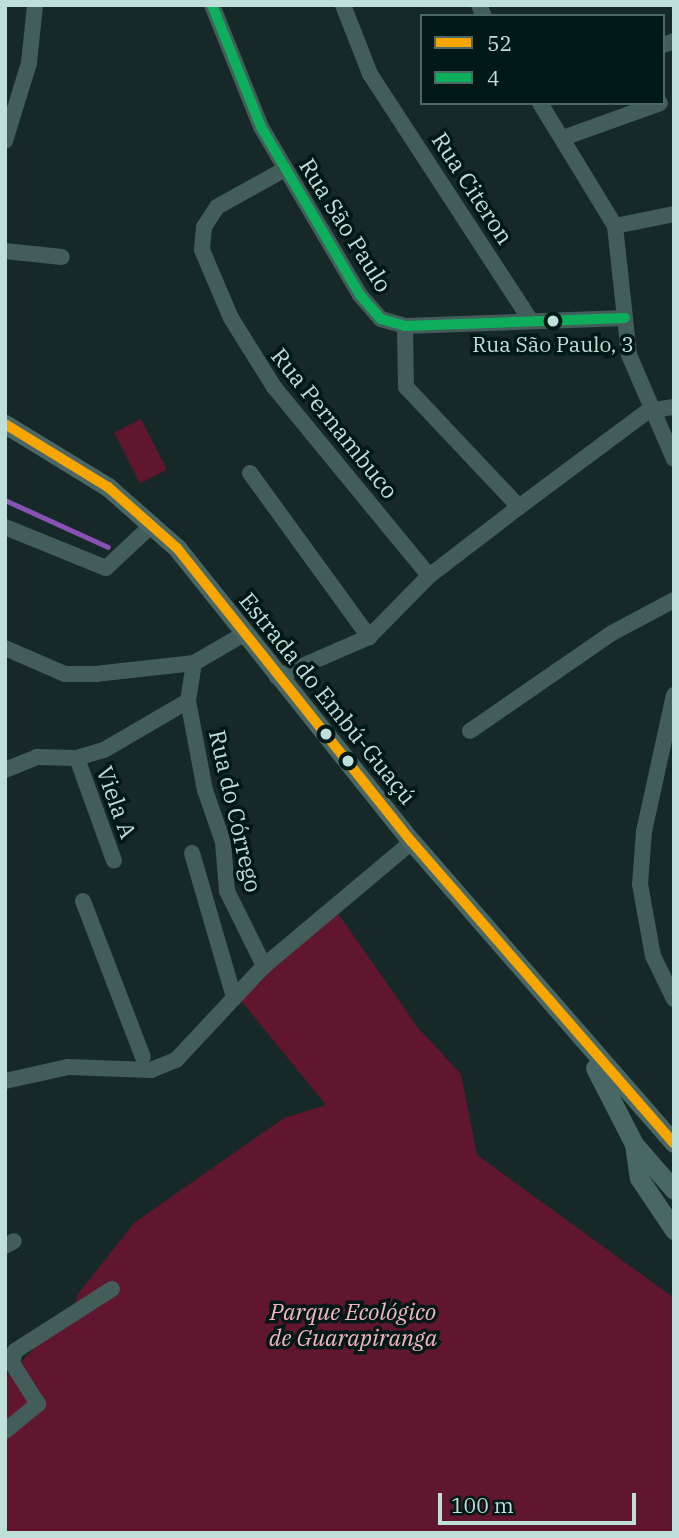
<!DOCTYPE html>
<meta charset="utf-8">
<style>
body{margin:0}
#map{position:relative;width:679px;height:1538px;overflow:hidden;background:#162928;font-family:"IBM Plex Serif",serif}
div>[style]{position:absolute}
.green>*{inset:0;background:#60162e;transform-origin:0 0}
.stream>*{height:4.5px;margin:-2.25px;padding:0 2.25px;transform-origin:2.25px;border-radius:2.25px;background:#8852b4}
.minor>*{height:16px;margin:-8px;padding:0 8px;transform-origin:8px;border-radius:8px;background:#435d5b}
.major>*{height:19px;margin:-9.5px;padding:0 9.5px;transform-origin:9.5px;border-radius:9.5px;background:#496764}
.bus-1>*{height:10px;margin:-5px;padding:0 5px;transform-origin:5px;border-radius:5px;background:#f7a600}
.bus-2>*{height:10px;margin:-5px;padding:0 5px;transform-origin:5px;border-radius:5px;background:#0daf5c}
.dots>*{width:19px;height:19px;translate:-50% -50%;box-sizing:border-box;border:4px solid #001816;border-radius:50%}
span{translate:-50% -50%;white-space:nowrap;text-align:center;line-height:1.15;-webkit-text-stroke:7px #001816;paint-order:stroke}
.bus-label{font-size:21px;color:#bfdfdb}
.street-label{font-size:23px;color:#bfdfdb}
.park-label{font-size:23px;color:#f5b3be;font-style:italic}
.frame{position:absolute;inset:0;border:7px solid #bfdfdb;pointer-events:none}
.legend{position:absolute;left:420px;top:14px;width:245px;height:91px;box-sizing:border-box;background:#001816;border:2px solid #4c6865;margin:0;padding:9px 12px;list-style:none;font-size:21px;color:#bfdfdb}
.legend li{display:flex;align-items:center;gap:14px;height:35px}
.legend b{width:35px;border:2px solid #4c6865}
.scale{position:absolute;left:438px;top:1493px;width:198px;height:32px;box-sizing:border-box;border:4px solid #bfdfdb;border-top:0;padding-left:9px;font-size:21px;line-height:24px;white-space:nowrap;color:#bfdfdb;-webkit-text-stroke:5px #001816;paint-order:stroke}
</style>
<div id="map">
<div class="green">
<i style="left:141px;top:419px;width:57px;height:30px;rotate:63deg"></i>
<i style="clip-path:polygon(337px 912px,418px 1028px,461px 1074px,477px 1155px,674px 1298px,674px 1533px,5px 1533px,5px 1378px,73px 1310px,78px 1294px,134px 1223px,284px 1118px,326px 1105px,239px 998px)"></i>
</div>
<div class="stream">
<i style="left:5px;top:500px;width:113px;rotate:24.5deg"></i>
</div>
<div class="minor">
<i style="left:212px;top:5px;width:131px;rotate:68.1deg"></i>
<i style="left:261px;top:127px;width:195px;rotate:59.5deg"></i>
<i style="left:360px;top:295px;width:32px;rotate:49deg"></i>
<i style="left:381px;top:319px;width:25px;rotate:16deg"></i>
<i style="left:405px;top:326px;width:220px;rotate:-2.1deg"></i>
<i style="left:343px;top:5px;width:74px;rotate:68.6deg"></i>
<i style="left:370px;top:74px;width:293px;rotate:56.9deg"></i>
<i style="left:479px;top:5px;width:12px;rotate:66deg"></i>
<i style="left:663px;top:45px;width:12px;rotate:-20deg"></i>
<i style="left:540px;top:103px;width:144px;rotate:58.6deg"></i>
<i style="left:615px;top:226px;width:130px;rotate:83.8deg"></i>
<i style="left:629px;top:355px;width:113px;rotate:66.6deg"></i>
<i style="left:563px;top:138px;width:103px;rotate:-19.8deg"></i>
<i style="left:5px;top:141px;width:82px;rotate:-72.9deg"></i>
<i style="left:29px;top:63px;width:58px;rotate:-84.1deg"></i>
<i style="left:285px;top:169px;width:78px;rotate:150.8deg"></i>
<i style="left:217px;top:207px;width:24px;rotate:123deg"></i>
<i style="left:204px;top:227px;width:23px;rotate:95deg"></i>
<i style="left:202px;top:250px;width:74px;rotate:66.9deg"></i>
<i style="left:231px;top:318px;width:81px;rotate:58.1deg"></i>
<i style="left:274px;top:387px;width:244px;rotate:50.6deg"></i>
<i style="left:615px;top:226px;width:60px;rotate:-11.5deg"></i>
<i style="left:5px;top:251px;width:57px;rotate:6deg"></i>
<i style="left:405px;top:326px;width:61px;rotate:89.1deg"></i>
<i style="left:406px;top:387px;width:165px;rotate:46.7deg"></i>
<i style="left:250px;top:473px;width:203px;rotate:54deg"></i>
<i style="left:5px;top:527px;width:109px;rotate:22.1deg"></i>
<i style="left:106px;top:568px;width:64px;rotate:-43.1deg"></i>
<i style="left:5px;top:648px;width:65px;rotate:23.4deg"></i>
<i style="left:65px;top:674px;width:30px"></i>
<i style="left:95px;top:674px;width:100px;rotate:-6.3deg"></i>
<i style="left:194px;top:663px;width:58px;rotate:-30.1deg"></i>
<i style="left:194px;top:663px;width:38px;rotate:99deg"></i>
<i style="left:188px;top:701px;width:91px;rotate:79.2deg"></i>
<i style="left:205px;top:790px;width:55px;rotate:70.9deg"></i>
<i style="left:223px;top:842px;width:49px;rotate:85.3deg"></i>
<i style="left:227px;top:891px;width:84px;rotate:63.7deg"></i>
<i style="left:277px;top:677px;width:100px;rotate:-23.5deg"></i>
<i style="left:369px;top:637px;width:86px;rotate:-45.5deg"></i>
<i style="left:429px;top:576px;width:113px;rotate:-37.5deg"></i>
<i style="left:519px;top:507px;width:161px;rotate:-36.7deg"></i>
<i style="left:648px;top:411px;width:26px;rotate:-9deg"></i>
<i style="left:674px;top:695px;width:139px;rotate:102.4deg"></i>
<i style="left:644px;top:831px;width:53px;rotate:94.3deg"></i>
<i style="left:640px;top:884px;width:73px;rotate:79.8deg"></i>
<i style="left:653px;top:956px;width:48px;rotate:64deg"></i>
<i style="left:470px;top:731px;width:173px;rotate:-34.6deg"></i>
<i style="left:612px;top:633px;width:70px;rotate:-28deg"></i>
<i style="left:77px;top:758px;width:109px;rotate:70.2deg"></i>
<i style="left:5px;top:770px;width:35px;rotate:-22deg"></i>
<i style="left:37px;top:757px;width:40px;rotate:1.4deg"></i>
<i style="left:77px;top:758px;width:28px;rotate:-17deg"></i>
<i style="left:104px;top:750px;width:97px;rotate:-30.3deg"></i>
<i style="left:192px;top:853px;width:151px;rotate:73.8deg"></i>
<i style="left:83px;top:901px;width:167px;rotate:69deg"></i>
<i style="left:5px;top:1081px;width:65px;rotate:-12.5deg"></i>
<i style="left:68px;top:1067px;width:83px;rotate:2.1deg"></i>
<i style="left:151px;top:1070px;width:27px;rotate:-22deg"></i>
<i style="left:176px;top:1060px;width:129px;rotate:-46.9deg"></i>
<i style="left:264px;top:966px;width:193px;rotate:-40deg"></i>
<i style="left:5px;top:1246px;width:10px;rotate:-29deg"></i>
<i style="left:5px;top:1431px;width:43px;rotate:-39.3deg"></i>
<i style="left:38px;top:1404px;width:49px;rotate:-122.4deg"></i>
<i style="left:12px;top:1363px;width:12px;rotate:-76deg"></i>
<i style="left:15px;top:1351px;width:115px;rotate:-32.6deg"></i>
</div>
<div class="major">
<i style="left:5px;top:424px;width:121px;rotate:31.5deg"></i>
<i style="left:108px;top:487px;width:92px;rotate:41.5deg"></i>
<i style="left:177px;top:548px;width:376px;rotate:51.4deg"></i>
<i style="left:412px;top:842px;width:399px;rotate:49deg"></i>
<i style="left:595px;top:1068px;width:85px;rotate:62.8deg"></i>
<i style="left:634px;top:1144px;width:61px;rotate:49deg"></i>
<i style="left:634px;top:1144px;width:34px;rotate:82deg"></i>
<i style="left:639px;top:1178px;width:63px;rotate:56.1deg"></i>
</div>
<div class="bus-1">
<i style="left:5px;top:424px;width:121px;rotate:31.5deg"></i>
<i style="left:108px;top:487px;width:92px;rotate:41.5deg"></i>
<i style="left:177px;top:548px;width:376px;rotate:51.4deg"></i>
<i style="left:412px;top:842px;width:399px;rotate:49deg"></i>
</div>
<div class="bus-2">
<i style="left:212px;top:5px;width:131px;rotate:68.1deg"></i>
<i style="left:261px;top:127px;width:195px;rotate:59.5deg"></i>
<i style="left:360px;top:295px;width:32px;rotate:49deg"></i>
<i style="left:381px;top:319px;width:25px;rotate:16deg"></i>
<i style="left:405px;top:326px;width:220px;rotate:-2.1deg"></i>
</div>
<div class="dots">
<i style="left:553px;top:321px;background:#bfdfdb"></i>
<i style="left:326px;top:734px;background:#bfdfdb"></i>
<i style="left:348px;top:761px;background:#bfdfdb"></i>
</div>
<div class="bus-label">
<span style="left:553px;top:344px">Rua São Paulo, 3</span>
</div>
<div class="street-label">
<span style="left:473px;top:188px;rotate:57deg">Rua Citeron</span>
<span style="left:346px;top:225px;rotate:58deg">Rua São Paulo</span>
<span style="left:335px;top:423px;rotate:51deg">Rua Pernambuco</span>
<span style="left:328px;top:698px;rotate:51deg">Estrada do Embú-Guaçú</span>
<span style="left:117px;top:802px;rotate:70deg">Viela A</span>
<span style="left:236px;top:811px;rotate:77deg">Rua do Córrego</span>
</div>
<div class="park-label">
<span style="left:353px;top:1324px">Parque Ecológico<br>de Guarapiranga</span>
</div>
<div class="frame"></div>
<ul class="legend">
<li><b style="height:9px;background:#f7a600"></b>52</li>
<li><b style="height:9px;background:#0daf5c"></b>4</li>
</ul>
<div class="scale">100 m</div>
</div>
